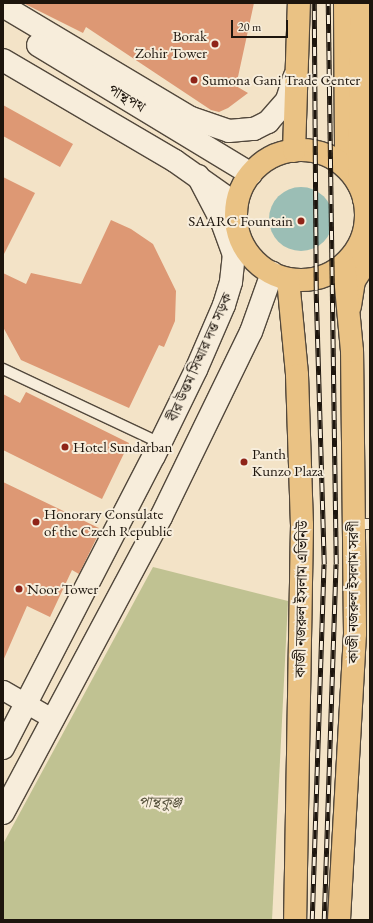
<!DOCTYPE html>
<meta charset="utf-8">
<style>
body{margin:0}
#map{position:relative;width:373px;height:923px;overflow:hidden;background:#f3e3c7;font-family:"EB Garamond","Noto Serif Bengali",serif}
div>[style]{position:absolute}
.green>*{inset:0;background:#c0c292}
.water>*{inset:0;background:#9bbeb5}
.round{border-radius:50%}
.building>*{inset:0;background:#dd9874}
.roads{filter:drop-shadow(1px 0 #52483c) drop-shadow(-1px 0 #52483c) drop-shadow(0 1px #52483c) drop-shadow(0 -1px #52483c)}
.lane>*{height:10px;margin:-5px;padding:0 5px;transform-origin:5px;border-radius:5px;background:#f7eddb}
.street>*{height:19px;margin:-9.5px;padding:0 9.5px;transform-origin:9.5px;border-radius:9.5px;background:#f7eddb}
.secondary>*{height:22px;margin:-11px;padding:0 11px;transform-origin:11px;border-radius:11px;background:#f7eddb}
.primary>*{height:22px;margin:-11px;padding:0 11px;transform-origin:11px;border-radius:11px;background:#eac284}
.highway>*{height:22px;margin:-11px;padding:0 11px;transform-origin:11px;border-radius:11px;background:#eac284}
.highway>.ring{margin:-11px;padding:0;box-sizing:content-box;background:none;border:22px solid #eac284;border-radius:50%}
.rail>*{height:4.5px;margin-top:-2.25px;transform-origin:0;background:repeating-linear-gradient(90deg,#f7eddb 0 9px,#1d150d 0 18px);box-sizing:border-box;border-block:1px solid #1d150d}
.dots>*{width:11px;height:11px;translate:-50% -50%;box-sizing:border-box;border:2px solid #f7eddb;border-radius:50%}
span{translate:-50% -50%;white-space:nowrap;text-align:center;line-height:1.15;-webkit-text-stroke:4px #f7eddb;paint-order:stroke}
.poi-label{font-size:15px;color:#1d150d}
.right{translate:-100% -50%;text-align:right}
.left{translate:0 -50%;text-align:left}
.street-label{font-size:15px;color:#1d150d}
.park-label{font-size:15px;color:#56523c;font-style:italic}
.frame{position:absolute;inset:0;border:4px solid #1d150d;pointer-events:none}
.scale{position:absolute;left:231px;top:20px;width:57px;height:18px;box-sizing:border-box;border:2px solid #1d150d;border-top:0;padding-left:5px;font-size:12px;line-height:14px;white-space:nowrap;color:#1d150d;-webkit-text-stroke:3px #f7eddb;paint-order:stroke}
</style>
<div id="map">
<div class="green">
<i style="clip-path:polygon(153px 567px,288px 601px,272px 920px,3px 920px,3px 844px)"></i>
</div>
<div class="water">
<i class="round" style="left:269px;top:187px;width:64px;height:64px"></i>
</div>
<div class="building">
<i style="clip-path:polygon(23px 3px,254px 3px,236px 86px,248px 93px,228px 108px,219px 112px,211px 110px,86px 27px,83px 33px)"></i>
<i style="clip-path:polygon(3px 105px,73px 144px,60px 167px,3px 136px)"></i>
<i style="clip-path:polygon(3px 177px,35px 193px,3px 256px)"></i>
<i style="clip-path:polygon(111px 220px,131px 229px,153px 244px,176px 291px,175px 321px,164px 347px,159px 345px,129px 408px,21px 360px,3px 327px,3px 273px,26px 284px,31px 273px,81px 284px)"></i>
<i style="clip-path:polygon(26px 392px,129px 443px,102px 499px,3px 450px,3px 394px,20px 403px)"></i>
<i style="clip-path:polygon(3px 482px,101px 529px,79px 574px,72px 570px,50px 617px,27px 606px,3px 661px)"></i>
</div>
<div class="roads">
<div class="lane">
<i style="left:3px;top:369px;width:174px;rotate:25.2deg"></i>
<i style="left:354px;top:524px;width:16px"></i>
</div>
<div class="street">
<i style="left:3px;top:690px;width:58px;rotate:30.1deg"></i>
</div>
<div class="secondary">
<i style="left:3px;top:6px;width:219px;rotate:30.8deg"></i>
<i style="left:191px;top:118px;width:40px;rotate:18.9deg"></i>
<i style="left:229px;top:131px;width:25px;rotate:-5deg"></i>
<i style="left:254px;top:129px;width:16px;rotate:-27deg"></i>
<i style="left:268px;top:122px;width:29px;rotate:-49deg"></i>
<i style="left:287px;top:100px;width:25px;rotate:-72deg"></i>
<i style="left:38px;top:45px;width:249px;rotate:31.2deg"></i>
<i style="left:3px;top:60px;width:199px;rotate:30.4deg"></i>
<i style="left:175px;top:161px;width:75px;rotate:35.2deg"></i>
<i style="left:3px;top:748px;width:329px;rotate:-62.7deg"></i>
<i style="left:154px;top:456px;width:96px;rotate:-64deg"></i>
<i style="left:196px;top:370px;width:71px;rotate:-66.7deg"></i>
<i style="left:224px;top:305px;width:24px;rotate:-73deg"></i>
<i style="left:231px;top:282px;width:27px;rotate:-84deg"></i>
<i style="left:234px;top:255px;width:33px;rotate:-110deg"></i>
<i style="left:223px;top:224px;width:54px;rotate:-117.5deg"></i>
<i style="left:3px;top:813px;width:336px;rotate:-61.9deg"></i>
<i style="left:161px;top:517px;width:206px;rotate:-64.1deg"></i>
<i style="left:251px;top:332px;width:63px;rotate:-70.4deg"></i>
</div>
<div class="primary">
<i style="left:364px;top:199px;width:6px;rotate:9deg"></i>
<i style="left:365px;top:229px;width:5px;rotate:11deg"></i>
<i style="left:350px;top:306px;width:25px;rotate:-81deg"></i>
<i style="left:354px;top:281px;width:30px;rotate:-57deg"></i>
</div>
<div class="highway">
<i style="left:345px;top:3px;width:159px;rotate:89.6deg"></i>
<i class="ring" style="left:236px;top:150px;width:108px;height:108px"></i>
<i style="left:294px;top:151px;width:148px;rotate:-88.1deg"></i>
<i style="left:359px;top:185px;width:182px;rotate:-89.1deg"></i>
<i style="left:288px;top:279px;width:96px;rotate:84.6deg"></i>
<i style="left:297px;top:375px;width:150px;rotate:88.1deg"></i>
<i style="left:302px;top:525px;width:395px;rotate:91deg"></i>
<i style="left:339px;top:920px;width:287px;rotate:-86.8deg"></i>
<i style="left:355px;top:633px;width:282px;rotate:-90.6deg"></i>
<i style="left:352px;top:351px;width:87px;rotate:-95.3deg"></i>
</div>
</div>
<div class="rail">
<i style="left:312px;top:920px;width:356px;rotate:-88.1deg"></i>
<i style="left:324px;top:564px;width:274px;rotate:-91.7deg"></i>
<i style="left:316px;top:290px;width:287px;rotate:-90.4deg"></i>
<i style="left:324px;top:920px;width:356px;rotate:-88.1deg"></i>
<i style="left:336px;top:564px;width:561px;rotate:-90.82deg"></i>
</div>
<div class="dots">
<i style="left:215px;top:44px;background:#8f2418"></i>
<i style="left:194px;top:80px;background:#8f2418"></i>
<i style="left:301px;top:221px;background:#8f2418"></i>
<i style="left:65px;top:447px;background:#8f2418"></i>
<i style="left:244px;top:462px;background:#8f2418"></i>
<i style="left:36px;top:522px;background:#8f2418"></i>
<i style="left:19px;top:589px;background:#8f2418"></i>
</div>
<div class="poi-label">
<span class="right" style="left:207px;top:44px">Borak<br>Zohir Tower</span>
<span class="left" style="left:202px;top:80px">Sumona Gani Trade Center</span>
<span class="right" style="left:293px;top:221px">SAARC Fountain</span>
<span class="left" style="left:73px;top:447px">Hotel Sundarban</span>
<span class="left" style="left:252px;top:462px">Panth<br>Kunzo Plaza</span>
<span class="left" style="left:44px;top:522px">Honorary Consulate<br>of the Czech Republic</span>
<span class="left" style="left:27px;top:589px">Noor Tower</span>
</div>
<div class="street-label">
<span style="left:127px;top:98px;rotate:31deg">পান্থপথ</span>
<span style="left:199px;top:357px;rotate:-66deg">বীর উত্তম সিআর দত্ত সড়ক</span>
<span style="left:353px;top:592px;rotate:-90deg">কাজী নজরুল ইসলাম সরণী</span>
<span style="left:301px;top:599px;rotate:-89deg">কাজী নজরুল ইসলাম এভিনিউ</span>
</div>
<div class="park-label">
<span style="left:160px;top:802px">পান্থকুঞ্জ</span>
</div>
<div class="frame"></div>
<div class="scale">20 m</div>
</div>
